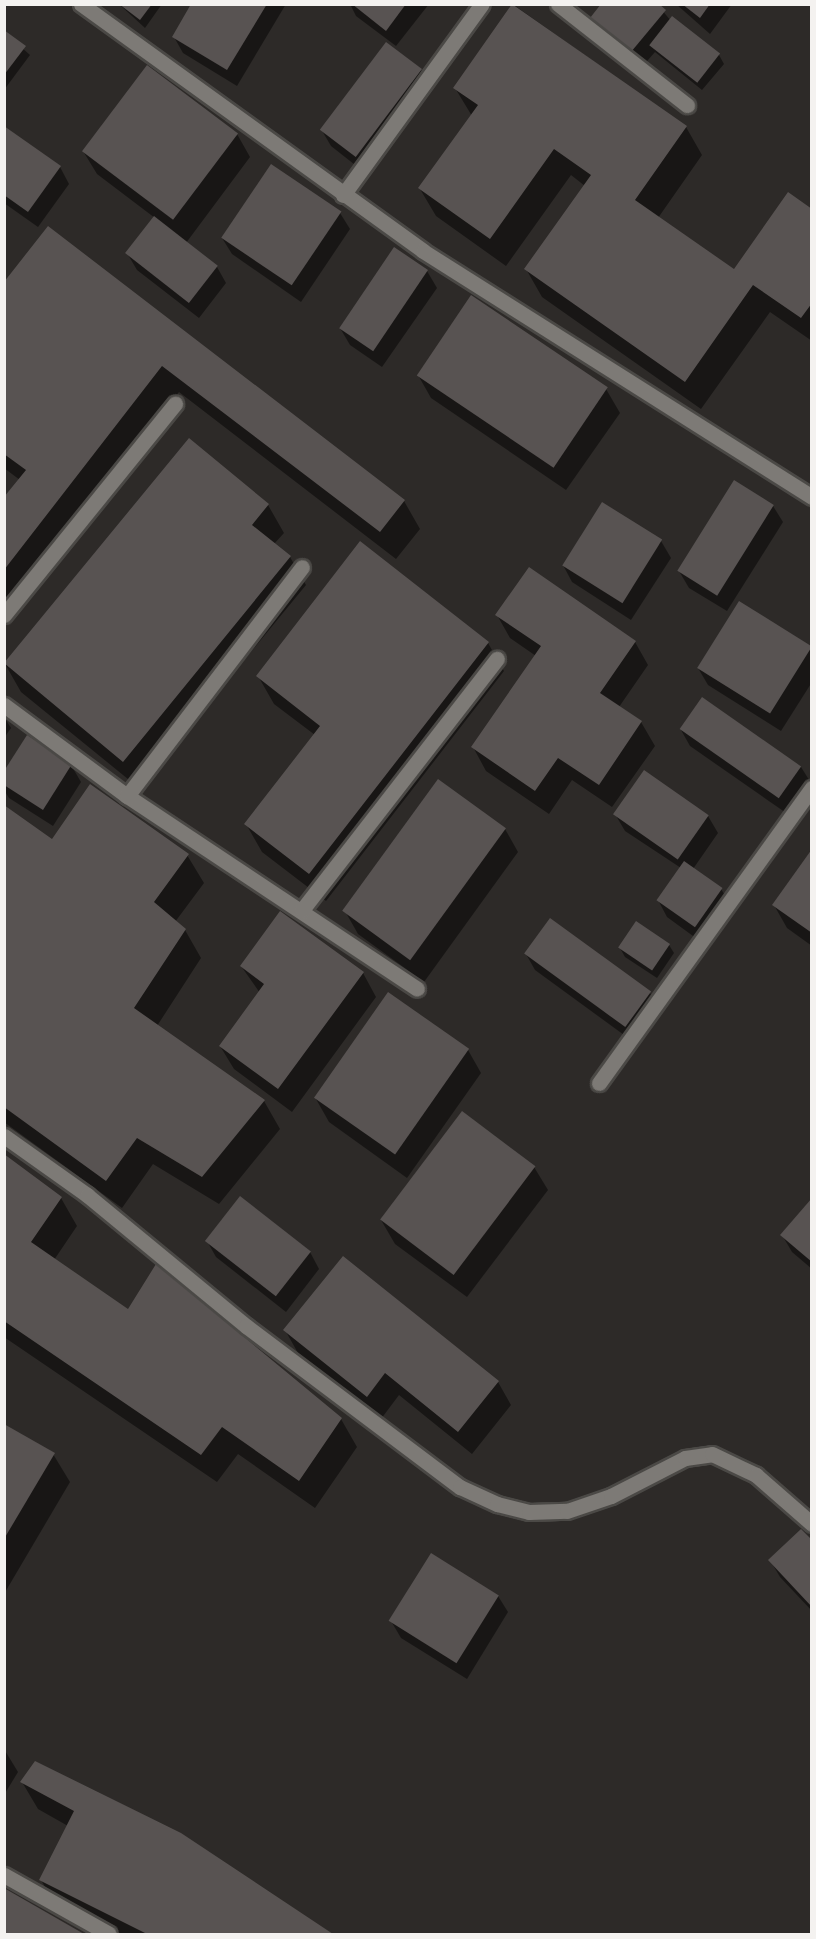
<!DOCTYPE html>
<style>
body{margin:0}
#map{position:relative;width:816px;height:1939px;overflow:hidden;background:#2d2a28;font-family:"DejaVu Sans",sans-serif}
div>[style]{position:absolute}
.shadow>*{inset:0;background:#0007}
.building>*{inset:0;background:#585352;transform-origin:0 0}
.roads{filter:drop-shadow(2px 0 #4b4946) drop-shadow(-2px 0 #4b4946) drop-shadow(0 2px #4b4946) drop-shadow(0 -2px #4b4946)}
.minor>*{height:15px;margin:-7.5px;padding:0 7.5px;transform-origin:7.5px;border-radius:7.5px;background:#7d7a76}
span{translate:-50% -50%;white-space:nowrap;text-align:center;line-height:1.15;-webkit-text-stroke:5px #2d2a28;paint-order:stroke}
.frame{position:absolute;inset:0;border:6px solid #f4f2f0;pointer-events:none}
</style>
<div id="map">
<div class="shadow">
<i style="clip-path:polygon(162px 4px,145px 28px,120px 5px)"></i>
<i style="clip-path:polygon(193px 4px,286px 4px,237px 86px,183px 53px,174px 37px)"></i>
<i style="clip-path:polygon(350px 4px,429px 4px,396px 46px,356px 16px)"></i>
<i style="clip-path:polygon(657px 4px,671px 21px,719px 55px,724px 64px,702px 90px,655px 52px,641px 68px,602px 34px,592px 18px)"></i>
<i style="clip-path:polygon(676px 4px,732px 4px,710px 34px)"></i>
<i style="clip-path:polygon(514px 5px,686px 127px,702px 155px,658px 218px,734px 271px,812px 210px,812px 341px,770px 312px,701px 409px,542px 297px,526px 269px,585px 186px,571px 175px,506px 266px,436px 216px,420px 189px,472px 116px,455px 88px)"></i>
<i style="clip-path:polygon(4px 32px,30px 55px,4px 90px)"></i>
<i style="clip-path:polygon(421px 70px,430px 86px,364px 172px,331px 146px,321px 129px)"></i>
<i style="clip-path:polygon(4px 128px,60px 167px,69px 184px,38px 227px,4px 203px)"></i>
<i style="clip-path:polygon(237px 134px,250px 157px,186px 243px,217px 267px,226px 283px,199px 318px,137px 270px,127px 253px,155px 218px,97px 174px,83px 151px)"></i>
<i style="clip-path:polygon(340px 213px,350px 229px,301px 302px,232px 254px,222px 238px)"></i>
<i style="clip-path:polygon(49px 228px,404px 501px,420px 529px,396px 559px,179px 392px,4px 618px,4px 500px,20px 480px,4px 468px,4px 285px)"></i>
<i style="clip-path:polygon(395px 249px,427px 271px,437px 288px,382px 367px,350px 345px,340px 328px)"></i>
<i style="clip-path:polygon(472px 297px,606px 389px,620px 413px,566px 490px,431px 398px,418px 375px)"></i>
<i style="clip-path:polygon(189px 441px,268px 505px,284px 533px,274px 544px,290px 557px,306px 585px,139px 788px,21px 692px,5px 664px)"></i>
<i style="clip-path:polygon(773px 506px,783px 522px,727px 611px,689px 588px,679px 571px)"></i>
<i style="clip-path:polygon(661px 541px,671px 558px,631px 620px,572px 582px,563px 565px)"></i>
<i style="clip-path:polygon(739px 603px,812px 648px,812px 682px,781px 731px,708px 685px,698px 668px)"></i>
<i style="clip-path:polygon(497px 615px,635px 642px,648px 665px,619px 707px,641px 722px,655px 746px,612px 807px,572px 780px,549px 814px,486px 771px,473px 747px,536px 656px,510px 638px)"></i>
<i style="clip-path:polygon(488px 643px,504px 671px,326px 901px,262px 852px,246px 824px,315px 735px,274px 704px,258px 676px)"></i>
<i style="clip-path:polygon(4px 717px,11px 728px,4px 738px)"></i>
<i style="clip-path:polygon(681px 730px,801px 767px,811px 783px,789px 815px,690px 746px)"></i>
<i style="clip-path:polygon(27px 737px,71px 765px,81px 782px,53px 826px,9px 798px,4px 790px,4px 773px)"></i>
<i style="clip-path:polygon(644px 772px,708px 816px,718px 833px,693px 869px,721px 889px,731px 905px,704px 944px,667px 917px,658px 900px,681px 868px,625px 831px,615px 814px)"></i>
<i style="clip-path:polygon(4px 806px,53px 841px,187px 855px,204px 883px,175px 922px,185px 930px,201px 958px,157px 1026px,264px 1101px,280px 1129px,219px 1204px,153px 1164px,122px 1208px,4px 1122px)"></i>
<i style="clip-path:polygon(505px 829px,518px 852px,424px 982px,358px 934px,345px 911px)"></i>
<i style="clip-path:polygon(812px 852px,812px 946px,787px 928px,774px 905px)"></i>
<i style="clip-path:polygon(669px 945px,674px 953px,657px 978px,625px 957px,620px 948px)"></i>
<i style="clip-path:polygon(526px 954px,650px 993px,660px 1009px,635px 1043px,535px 970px)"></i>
<i style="clip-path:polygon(241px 966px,363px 973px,376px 997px,292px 1112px,234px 1069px,220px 1046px,260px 993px)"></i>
<i style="clip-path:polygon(468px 1050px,481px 1073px,407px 1178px,329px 1122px,316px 1099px)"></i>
<i style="clip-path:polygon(4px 1156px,61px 1198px,77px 1226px,54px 1260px,128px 1311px,341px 1419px,357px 1447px,315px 1508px,238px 1454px,217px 1482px,4px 1337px)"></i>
<i style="clip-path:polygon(534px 1167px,548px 1190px,467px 1297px,395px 1244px,381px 1220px)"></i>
<i style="clip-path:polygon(812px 1201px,812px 1269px,792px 1252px,782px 1235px)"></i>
<i style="clip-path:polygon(207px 1241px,310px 1252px,319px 1269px,286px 1312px,216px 1257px)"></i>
<i style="clip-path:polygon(285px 1330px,498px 1382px,511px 1405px,472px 1454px,399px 1395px,381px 1419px,298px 1353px)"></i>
<i style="clip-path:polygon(4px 1426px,53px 1454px,70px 1482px,4px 1594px)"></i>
<i style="clip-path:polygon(812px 1543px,812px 1611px,780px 1577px,770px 1560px)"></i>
<i style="clip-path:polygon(498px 1596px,508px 1612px,467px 1679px,401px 1638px,391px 1621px)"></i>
<i style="clip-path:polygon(4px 1749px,18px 1772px,4px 1795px)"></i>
<i style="clip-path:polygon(22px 1782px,180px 1834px,331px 1934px,110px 1934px,57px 1908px,41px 1880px,68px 1826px,38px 1809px)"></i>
<i style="clip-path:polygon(4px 1889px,81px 1934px,4px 1934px)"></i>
</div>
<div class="building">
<i style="clip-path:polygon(119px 4px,152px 4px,140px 20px)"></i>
<i style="clip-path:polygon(191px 4px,267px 4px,227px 70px,172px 37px)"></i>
<i style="clip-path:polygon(352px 4px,406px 4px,386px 31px)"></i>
<i style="clip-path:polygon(512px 4px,687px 126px,635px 200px,734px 269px,788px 192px,812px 209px,812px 303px,801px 318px,753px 285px,685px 382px,524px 269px,591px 175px,554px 149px,490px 239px,418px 188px,478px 105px,453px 88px)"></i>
<i style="clip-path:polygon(601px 4px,659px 4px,666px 10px,631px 52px,590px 18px)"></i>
<i style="clip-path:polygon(682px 4px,710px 4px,700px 18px)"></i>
<i style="left:672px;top:16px;width:61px;height:37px;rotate:38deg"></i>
<i style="clip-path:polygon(4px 30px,26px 46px,4px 75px)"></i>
<i style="left:386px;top:42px;width:45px;height:110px;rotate:37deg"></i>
<i style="left:147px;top:65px;width:114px;height:108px;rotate:37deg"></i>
<i style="clip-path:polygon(4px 126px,61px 166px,28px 212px,4px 195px)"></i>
<i style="left:271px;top:164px;width:85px;height:89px;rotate:34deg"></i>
<i style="left:154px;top:216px;width:81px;height:47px;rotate:38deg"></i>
<i style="clip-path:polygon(48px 226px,405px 500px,380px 532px,162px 366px,4px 570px,4px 497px,26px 470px,4px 454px,4px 282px)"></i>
<i style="left:394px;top:247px;width:41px;height:98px;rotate:34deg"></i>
<i style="left:471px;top:295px;width:165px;height:97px;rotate:34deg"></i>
<i style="clip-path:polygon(189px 438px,269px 504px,252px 525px,291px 556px,123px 762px,4px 663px)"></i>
<i style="left:734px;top:480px;width:47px;height:107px;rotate:32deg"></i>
<i style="left:602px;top:502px;width:71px;height:75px;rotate:32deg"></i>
<i style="clip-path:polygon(360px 541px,489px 642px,309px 874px,244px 824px,320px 726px,256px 676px)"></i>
<i style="clip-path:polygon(529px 567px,636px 641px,600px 693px,642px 721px,599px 785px,558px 758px,535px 791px,471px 747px,541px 646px,495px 615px)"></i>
<i style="left:739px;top:601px;width:86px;height:79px;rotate:32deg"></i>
<i style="left:702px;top:697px;width:121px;height:39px;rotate:35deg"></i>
<i style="clip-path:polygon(27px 735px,72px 764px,43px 810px,4px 785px,4px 771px)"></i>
<i style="left:644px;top:770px;width:79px;height:54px;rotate:35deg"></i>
<i style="left:438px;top:779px;width:84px;height:163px;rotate:36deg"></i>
<i style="clip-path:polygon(90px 784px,189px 854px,154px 902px,186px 929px,134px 1008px,265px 1100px,202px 1177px,137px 1138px,106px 1181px,4px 1107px,4px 805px,52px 839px)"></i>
<i style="clip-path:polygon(812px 849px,812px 933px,772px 905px)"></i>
<i style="left:684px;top:861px;width:47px;height:48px;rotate:35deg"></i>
<i style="clip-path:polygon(280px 911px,364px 972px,278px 1089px,219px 1046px,264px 984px,240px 966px)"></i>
<i style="left:550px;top:918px;width:125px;height:44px;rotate:36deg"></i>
<i style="left:636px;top:921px;width:41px;height:32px;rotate:34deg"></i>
<i style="left:388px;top:992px;width:99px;height:129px;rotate:35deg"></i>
<i style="left:462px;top:1111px;width:92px;height:136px;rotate:37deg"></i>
<i style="clip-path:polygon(4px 1154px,62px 1197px,31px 1242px,128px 1309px,156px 1264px,342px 1418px,299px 1481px,222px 1427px,201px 1455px,4px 1321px)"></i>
<i style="left:240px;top:1196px;width:90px;height:57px;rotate:38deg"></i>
<i style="clip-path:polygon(812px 1198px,812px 1262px,780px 1235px)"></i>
<i style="clip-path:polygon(343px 1256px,499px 1381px,458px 1432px,385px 1373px,367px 1397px,283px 1330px)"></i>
<i style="clip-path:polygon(4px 1424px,55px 1453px,4px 1539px)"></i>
<i style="clip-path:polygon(801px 1529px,812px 1540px,812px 1607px,768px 1560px)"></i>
<i style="left:431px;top:1553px;width:80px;height:80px;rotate:32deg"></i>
<i style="clip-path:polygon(35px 1761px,181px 1833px,333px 1934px,147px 1934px,39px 1880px,74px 1811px,20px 1782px)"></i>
<i style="clip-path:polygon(4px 1888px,84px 1934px,4px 1934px)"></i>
</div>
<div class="roads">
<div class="minor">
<i style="left:81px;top:4px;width:422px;rotate:35.8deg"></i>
<i style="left:423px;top:251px;width:460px;rotate:32.3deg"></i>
<i style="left:558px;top:4px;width:164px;rotate:38.1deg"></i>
<i style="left:343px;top:195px;width:236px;rotate:-54deg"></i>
<i style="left:4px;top:615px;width:272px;rotate:-51deg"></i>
<i style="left:4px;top:705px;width:153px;rotate:36.5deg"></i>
<i style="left:127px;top:796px;width:348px;rotate:33.6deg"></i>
<i style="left:127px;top:796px;width:288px;rotate:-52.6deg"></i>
<i style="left:302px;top:910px;width:318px;rotate:-52.2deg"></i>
<i style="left:599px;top:1083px;width:364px;rotate:-54.2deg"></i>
<i style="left:4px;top:1136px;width:102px;rotate:35.4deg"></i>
<i style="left:87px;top:1195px;width:206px;rotate:39.5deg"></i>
<i style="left:246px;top:1326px;width:268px;rotate:37deg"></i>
<i style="left:460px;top:1487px;width:41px;rotate:24.7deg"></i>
<i style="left:497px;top:1504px;width:33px;rotate:14deg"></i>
<i style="left:529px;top:1512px;width:38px;rotate:-2deg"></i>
<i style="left:567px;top:1511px;width:46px;rotate:-18.8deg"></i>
<i style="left:611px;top:1496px;width:83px;rotate:-27.2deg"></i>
<i style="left:685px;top:1458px;width:27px;rotate:-8deg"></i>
<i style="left:712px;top:1454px;width:49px;rotate:25.5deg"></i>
<i style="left:756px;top:1475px;width:74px;rotate:41.2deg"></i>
<i style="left:4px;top:1875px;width:120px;rotate:29.3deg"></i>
</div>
</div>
<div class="frame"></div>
</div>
